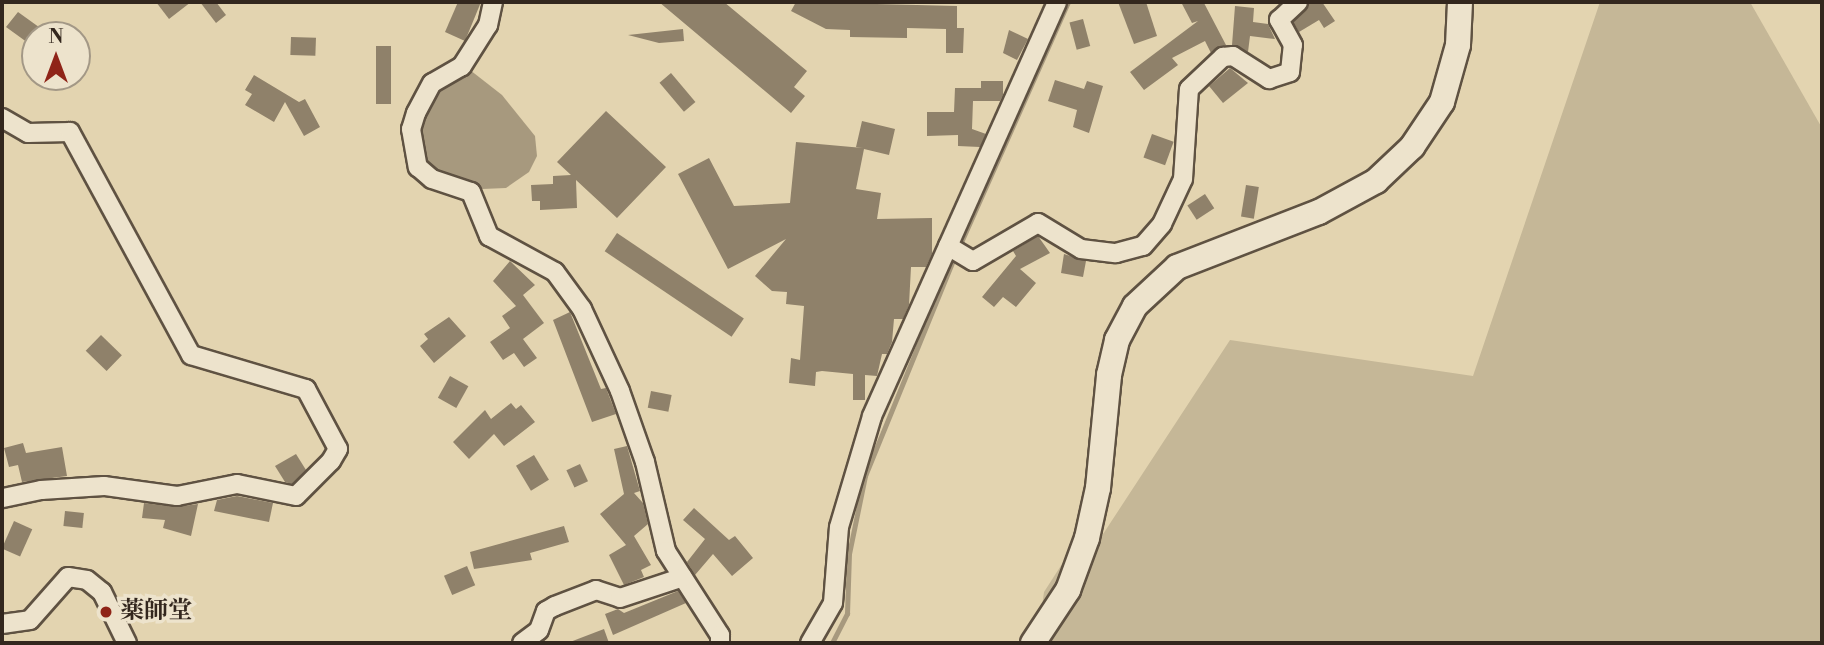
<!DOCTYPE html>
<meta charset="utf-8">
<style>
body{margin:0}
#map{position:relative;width:1824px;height:645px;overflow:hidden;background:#e3d4b0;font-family:"Libre Bodoni","Noto Serif JP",serif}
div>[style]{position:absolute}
.green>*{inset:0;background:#c5b797}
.water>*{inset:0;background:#a7997e}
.stream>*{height:4.5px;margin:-2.25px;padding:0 2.25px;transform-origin:2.25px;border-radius:2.25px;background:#a7997e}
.building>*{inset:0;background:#8f816a;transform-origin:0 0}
.roads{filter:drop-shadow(2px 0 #5f5242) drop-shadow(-2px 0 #5f5242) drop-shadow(0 2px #5f5242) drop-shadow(0 -2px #5f5242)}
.street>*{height:18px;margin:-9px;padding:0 9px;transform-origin:9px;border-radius:9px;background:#ede3cc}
.secondary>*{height:24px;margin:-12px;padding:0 12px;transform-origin:12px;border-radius:12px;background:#ede3cc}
.dots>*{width:19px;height:19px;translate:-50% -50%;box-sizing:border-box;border:4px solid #ede3cc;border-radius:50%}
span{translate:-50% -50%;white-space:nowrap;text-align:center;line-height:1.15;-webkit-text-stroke:7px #ede3cc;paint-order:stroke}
.poi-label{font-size:24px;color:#33271e;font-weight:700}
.left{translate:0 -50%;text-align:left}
.frame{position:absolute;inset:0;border:4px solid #33271e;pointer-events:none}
.north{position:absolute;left:21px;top:21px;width:70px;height:70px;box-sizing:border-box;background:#ede3cc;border:2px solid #a39886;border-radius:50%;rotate:0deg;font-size:19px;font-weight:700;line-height:28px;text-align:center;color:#33271e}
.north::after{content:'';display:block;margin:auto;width:24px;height:32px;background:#8f2418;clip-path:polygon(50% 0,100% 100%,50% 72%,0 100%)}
</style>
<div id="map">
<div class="green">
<i style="clip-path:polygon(1600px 2px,1750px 2px,1822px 128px,1822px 643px,1037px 643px,1044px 592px,1062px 564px,1090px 554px,1230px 340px,1473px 376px)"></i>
</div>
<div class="water">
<i style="clip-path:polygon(470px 70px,502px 95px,535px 136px,537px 156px,529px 172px,506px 188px,482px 189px,427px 169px,417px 132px,431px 94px,442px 81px)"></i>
</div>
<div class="stream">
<i style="left:959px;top:247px;width:268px;rotate:-66deg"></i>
<i style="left:832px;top:643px;width:33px;rotate:-63deg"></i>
<i style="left:847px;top:614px;width:60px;rotate:-88.1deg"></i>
<i style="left:849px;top:554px;width:80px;rotate:-78.4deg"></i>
<i style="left:865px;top:476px;width:239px;rotate:-67.8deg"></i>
</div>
<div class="building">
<i style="clip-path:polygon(156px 2px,191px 2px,169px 19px)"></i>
<i style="clip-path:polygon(200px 2px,216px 2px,226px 15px,216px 23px)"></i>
<i style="clip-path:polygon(458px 2px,481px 2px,465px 41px,445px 32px)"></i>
<i style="clip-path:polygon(659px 2px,724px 2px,807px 71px,794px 87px,805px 96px,791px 113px)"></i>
<i style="clip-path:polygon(796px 2px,957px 6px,957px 28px,964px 28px,963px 53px,946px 53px,946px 29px,907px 28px,907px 38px,850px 37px,850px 30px,826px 29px,791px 11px)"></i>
<i style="clip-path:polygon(1118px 2px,1146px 2px,1157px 36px,1134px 44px)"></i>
<i style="clip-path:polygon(1181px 2px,1204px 3px,1226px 45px,1211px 53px,1205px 41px,1172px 58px,1178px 65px,1144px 90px,1130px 72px,1198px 21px,1192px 23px)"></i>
<i style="clip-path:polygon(1322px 2px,1335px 21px,1324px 28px,1319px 20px,1299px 32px,1293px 22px,1309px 4px)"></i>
<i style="clip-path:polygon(1235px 6px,1254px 8px,1253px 22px,1268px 24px,1275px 39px,1250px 36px,1248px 52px,1232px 45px)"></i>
<i style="clip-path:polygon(18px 12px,50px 35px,35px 35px,35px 48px,6px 27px)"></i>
<i style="left:1083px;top:19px;width:28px;height:14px;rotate:75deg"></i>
<i style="clip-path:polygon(683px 29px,684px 41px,659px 43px,628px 35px)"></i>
<i style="clip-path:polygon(1009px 30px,1028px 39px,1017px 60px,1003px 53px)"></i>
<i style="left:291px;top:37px;width:25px;height:18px;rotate:2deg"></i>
<i style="left:376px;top:46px;width:15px;height:58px"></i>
<i style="clip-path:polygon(1230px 68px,1248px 83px,1223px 103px,1209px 86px)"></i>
<i style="left:671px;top:73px;width:38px;height:15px;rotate:50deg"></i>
<i style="clip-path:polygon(254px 75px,299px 102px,305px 99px,320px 127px,304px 136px,285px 102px,274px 122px,245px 105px,252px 94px,245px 90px)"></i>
<i style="clip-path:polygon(1055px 80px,1084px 89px,1087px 81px,1103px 86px,1089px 133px,1073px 127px,1077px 110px,1048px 101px)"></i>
<i style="clip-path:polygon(981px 81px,1003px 81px,1003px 95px,1000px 101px,973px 101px,972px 129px,986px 134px,980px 147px,958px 146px,958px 135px,927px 136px,927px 112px,954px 112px,955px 88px,981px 88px)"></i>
<i style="clip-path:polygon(606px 111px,666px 167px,617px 218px,576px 180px,577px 208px,540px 210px,540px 201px,532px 201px,531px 185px,553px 184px,553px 176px,571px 175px,557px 162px)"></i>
<i style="clip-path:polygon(862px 121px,895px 129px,889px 155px,864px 149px,856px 189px,881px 193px,877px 219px,932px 218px,932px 254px,926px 267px,911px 267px,909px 305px,903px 319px,894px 319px,892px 342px,887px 354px,882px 354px,877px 376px,865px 375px,865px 400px,853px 400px,853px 374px,822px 371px,816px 372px,815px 386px,789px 383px,791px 358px,800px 360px,804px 306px,786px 304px,787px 292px,772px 291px,755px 276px,786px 239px,728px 269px,678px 174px,709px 158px,734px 206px,790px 203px,796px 142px,863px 148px,856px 147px)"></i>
<i style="left:1152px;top:134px;width:23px;height:25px;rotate:20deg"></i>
<i style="left:1246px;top:185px;width:13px;height:32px;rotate:9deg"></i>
<i style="left:1205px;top:194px;width:17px;height:21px;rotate:57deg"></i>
<i style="left:617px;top:233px;width:153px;height:22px;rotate:34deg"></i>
<i style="clip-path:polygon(1038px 236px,1050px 253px,1020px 269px,1036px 283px,1016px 307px,1003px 297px,994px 307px,982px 297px,1016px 256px,1013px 251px)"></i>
<i style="clip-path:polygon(1064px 254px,1086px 261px,1083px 277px,1061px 273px)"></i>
<i style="clip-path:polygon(510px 261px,535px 285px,523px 295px,544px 323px,523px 339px,537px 358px,524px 367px,514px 353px,503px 360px,490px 342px,510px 328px,502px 316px,516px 306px,493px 281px)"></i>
<i style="clip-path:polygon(570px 312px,601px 389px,606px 388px,616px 414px,592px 422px,553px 320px)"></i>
<i style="clip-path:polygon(449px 317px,466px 336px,434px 363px,420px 346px,428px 339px,424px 334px)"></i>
<i style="left:101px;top:335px;width:29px;height:22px;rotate:44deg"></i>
<i style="left:450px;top:376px;width:21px;height:25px;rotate:29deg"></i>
<i style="left:651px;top:391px;width:21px;height:17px;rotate:11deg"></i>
<i style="clip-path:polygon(511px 403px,516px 409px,521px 405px,535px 422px,504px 446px,494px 434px,469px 459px,453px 442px,485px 410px,491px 419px)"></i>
<i style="clip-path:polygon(23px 443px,26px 453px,62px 447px,67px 476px,22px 482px,18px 465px,9px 467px,4px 448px)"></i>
<i style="clip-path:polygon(627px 446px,640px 491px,634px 493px,643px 503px,648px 524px,634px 536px,651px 565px,641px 570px,644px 577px,624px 585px,609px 555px,626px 545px,600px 514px,624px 494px,614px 449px)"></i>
<i style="clip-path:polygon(296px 454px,306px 470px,292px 484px,285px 482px,275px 466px)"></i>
<i style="left:534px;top:455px;width:29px;height:21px;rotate:59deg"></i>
<i style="left:580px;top:464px;width:19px;height:15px;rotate:65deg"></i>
<i style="clip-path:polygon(237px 496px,273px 503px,269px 522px,214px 511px,217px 500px)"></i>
<i style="clip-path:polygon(144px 503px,176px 507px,198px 504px,191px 536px,163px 528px,165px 520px,142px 518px)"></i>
<i style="clip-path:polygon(694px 508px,729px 540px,735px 536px,753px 558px,732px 576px,713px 554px,695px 575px,687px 562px,705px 539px,683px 520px)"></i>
<i style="left:65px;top:511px;width:19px;height:15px;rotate:6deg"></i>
<i style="left:14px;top:521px;width:20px;height:30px;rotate:24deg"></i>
<i style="clip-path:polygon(564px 526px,569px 542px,530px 553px,532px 560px,474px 569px,470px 552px)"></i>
<i style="left:467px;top:566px;width:21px;height:25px;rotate:67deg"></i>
<i style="clip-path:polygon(678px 591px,686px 603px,613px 635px,605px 614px,618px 609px,624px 613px)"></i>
<i style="clip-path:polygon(604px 629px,609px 643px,570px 643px,570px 642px)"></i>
</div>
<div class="roads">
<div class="street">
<i style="left:493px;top:2px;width:24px;rotate:102deg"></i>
<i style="left:488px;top:25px;width:49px;rotate:122.4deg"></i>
<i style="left:462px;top:66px;width:34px;rotate:150deg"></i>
<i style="left:432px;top:83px;width:34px;rotate:118deg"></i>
<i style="left:416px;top:113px;width:17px;rotate:107deg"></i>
<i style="left:411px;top:129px;width:39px;rotate:80deg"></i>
<i style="left:418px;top:167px;width:18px;rotate:41deg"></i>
<i style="left:432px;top:179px;width:41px;rotate:18.4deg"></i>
<i style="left:471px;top:192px;width:48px;rotate:67.8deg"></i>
<i style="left:489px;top:236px;width:75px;rotate:28.6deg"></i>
<i style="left:555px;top:272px;width:46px;rotate:53.9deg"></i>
<i style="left:582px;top:309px;width:90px;rotate:65.1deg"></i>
<i style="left:620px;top:391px;width:75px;rotate:70.6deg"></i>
<i style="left:645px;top:462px;width:91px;rotate:76.7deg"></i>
<i style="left:666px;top:551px;width:100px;rotate:57.3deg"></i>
<i style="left:720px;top:635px;width:8px;rotate:90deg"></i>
<i style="left:2px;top:118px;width:30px;rotate:30deg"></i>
<i style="left:28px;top:133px;width:42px;rotate:-1.4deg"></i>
<i style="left:70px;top:132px;width:254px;rotate:61.5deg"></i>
<i style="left:191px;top:355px;width:120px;rotate:16.5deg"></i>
<i style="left:306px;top:389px;width:68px;rotate:61.9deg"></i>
<i style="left:338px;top:449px;width:14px;rotate:120deg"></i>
<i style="left:331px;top:461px;width:49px;rotate:135deg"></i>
<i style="left:296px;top:496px;width:60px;rotate:-168.5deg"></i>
<i style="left:237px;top:484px;width:61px;rotate:168.7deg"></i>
<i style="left:177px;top:496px;width:74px;rotate:-172.2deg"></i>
<i style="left:104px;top:486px;width:63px;rotate:176.4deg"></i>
<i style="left:41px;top:490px;width:40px;rotate:168deg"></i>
<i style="left:948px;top:246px;width:29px;rotate:31deg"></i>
<i style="left:973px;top:261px;width:75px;rotate:-30.3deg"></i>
<i style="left:1038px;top:223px;width:50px;rotate:31.2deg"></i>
<i style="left:1081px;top:249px;width:35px;rotate:7deg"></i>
<i style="left:1116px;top:253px;width:28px;rotate:-15deg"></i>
<i style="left:1143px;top:246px;width:29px;rotate:-49deg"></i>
<i style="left:1162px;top:224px;width:50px;rotate:-65deg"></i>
<i style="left:1183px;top:179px;width:90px;rotate:-86.2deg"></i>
<i style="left:1189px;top:89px;width:47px;rotate:-43.3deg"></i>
<i style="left:1223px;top:57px;width:10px;rotate:-6deg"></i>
<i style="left:1233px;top:56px;width:43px;rotate:32.6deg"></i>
<i style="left:1269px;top:79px;width:22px;rotate:-18deg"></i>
<i style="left:1290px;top:72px;width:27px;rotate:-84deg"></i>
<i style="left:1293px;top:45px;width:29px;rotate:-119deg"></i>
<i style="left:1279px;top:20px;width:26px;rotate:-43deg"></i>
<i style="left:2px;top:624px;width:28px;rotate:-8deg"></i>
<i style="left:30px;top:620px;width:57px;rotate:-48.5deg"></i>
<i style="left:68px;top:577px;width:19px;rotate:9deg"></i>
<i style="left:87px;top:580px;width:19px;rotate:39deg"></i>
<i style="left:102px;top:592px;width:57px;rotate:63.9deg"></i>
<i style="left:522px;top:643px;width:21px;rotate:-37deg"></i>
<i style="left:539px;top:630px;width:20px;rotate:-70deg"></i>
<i style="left:546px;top:611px;width:10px;rotate:-29deg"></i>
<i style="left:555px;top:606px;width:44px;rotate:-21.3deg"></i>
<i style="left:596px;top:590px;width:25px;rotate:18deg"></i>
<i style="left:620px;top:598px;width:66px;rotate:-18.4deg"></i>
<i style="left:810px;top:643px;width:46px;rotate:-60.1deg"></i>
<i style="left:833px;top:603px;width:76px;rotate:-85.5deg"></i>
<i style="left:839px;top:527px;width:116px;rotate:-73.4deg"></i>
<i style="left:872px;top:416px;width:453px;rotate:-65.9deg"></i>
</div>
<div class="secondary">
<i style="left:1033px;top:643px;width:64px;rotate:-56.6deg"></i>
<i style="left:1068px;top:590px;width:55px;rotate:-69.9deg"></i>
<i style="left:1087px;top:538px;width:51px;rotate:-77.6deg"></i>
<i style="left:1098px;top:488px;width:114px;rotate:-84.4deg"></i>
<i style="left:1109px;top:375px;width:36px;rotate:-77deg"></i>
<i style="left:1117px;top:340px;width:38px;rotate:-62deg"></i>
<i style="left:1135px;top:306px;width:57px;rotate:-42.9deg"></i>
<i style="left:1177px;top:267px;width:152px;rotate:-21.2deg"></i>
<i style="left:1319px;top:212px;width:65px;rotate:-28.5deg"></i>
<i style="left:1376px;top:181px;width:50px;rotate:-43.4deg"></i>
<i style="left:1412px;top:147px;width:54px;rotate:-56.3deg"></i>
<i style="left:1442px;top:102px;width:59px;rotate:-74.3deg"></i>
<i style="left:1458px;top:45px;width:43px;rotate:-87.3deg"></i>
</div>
</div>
<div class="dots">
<i style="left:106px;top:612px;background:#8f2418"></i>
</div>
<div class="poi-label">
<span class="left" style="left:120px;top:612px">薬師堂</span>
</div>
<div class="frame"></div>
<div class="north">N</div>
</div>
